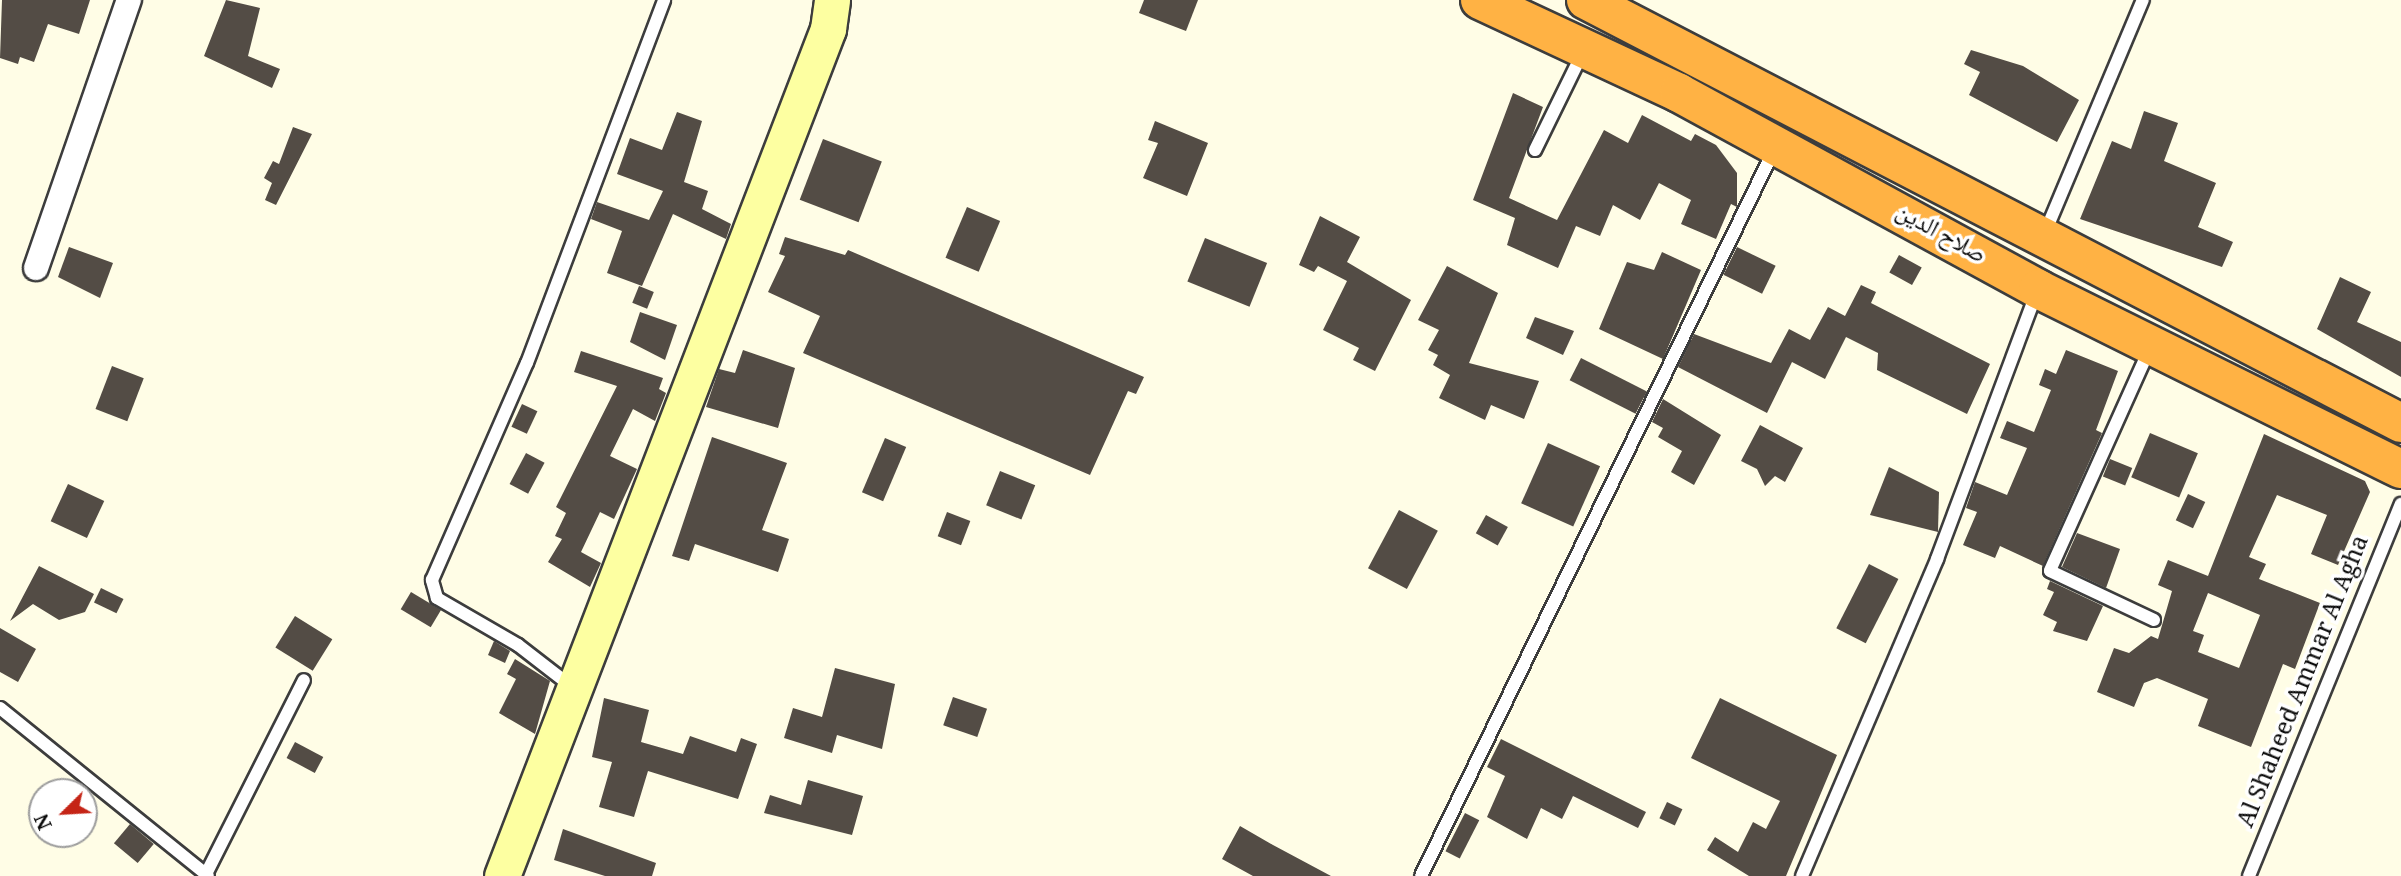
<!DOCTYPE html>
<meta charset="utf-8">
<style>
body{margin:0}
#map{position:relative;width:2401px;height:876px;overflow:hidden;background:#fffde6;font-family:Georgia,"Noto Naskh Arabic",serif}
div>[style]{position:absolute}
.building>*{inset:0;background:#534c45;transform-origin:0 0}
.roads{filter:drop-shadow(2px 0 #3d3d3d) drop-shadow(-2px 0 #3d3d3d) drop-shadow(0 2px #3d3d3d) drop-shadow(0 -2px #3d3d3d)}
.lane>*{height:12px;margin:-6px;padding:0 6px;transform-origin:6px;border-radius:6px;background:#fff}
.street>*{height:24px;margin:-12px;padding:0 12px;transform-origin:12px;border-radius:12px;background:#fff}
.secondary>*{height:35px;margin:-17.5px;padding:0 17.5px;transform-origin:17.5px;border-radius:17.5px;background:#fdffa1}
.highway>*{height:38px;margin:-19px;padding:0 19px;transform-origin:19px;border-radius:19px;background:#ffb244}
span{translate:-50% -50%;white-space:nowrap;text-align:center;line-height:1.15;-webkit-text-stroke:7px #fff;paint-order:stroke}
.street-label{font-size:24px;color:#0a0a0a}
.north{position:absolute;left:28px;top:778px;width:70px;height:70px;box-sizing:border-box;background:#fff;border:2px solid #9d9d9d;border-radius:50%;rotate:246deg;font-size:19px;font-weight:700;line-height:28px;text-align:center;color:#0a0a0a}
.north::after{content:'';display:block;margin:auto;width:24px;height:32px;background:#c52416;clip-path:polygon(50% 0,100% 100%,50% 72%,0 100%)}
</style>
<div id="map">
<div class="building">
<i style="clip-path:polygon(2px 0,90px 0,79px 34px,48px 24px,34px 62px,20px 57px,18px 64px,0 58px)"></i>
<i style="clip-path:polygon(226px 0,260px 8px,248px 56px,280px 69px,272px 88px,204px 56px)"></i>
<i style="clip-path:polygon(1144px 0,1198px 0,1186px 31px,1139px 13px)"></i>
<i style="clip-path:polygon(1971px 50px,2023px 66px,2079px 100px,2057px 142px,1969px 95px,1980px 72px,1964px 64px)"></i>
<i style="clip-path:polygon(1513px 93px,1543px 107px,1509px 198px,1557px 220px,1604px 130px,1628px 143px,1642px 115px,1691px 141px,1695px 134px,1716px 145px,1737px 173px,1737px 207px,1731px 204px,1716px 239px,1681px 224px,1691px 200px,1659px 183px,1640px 220px,1613px 205px,1600px 236px,1576px 226px,1558px 268px,1507px 245px,1515px 218px,1473px 200px)"></i>
<i style="clip-path:polygon(2144px 111px,2178px 123px,2164px 161px,2216px 183px,2198px 227px,2233px 242px,2222px 267px,2080px 219px,2112px 141px,2131px 149px)"></i>
<i style="clip-path:polygon(677px 112px,702px 121px,684px 182px,708px 191px,702px 209px,731px 224px,726px 239px,673px 214px,642px 286px,607px 273px,622px 231px,591px 219px,597px 202px,649px 220px,663px 191px,617px 174px,630px 138px,662px 150px)"></i>
<i style="clip-path:polygon(1155px 121px,1208px 143px,1187px 196px,1143px 178px,1158px 143px,1148px 140px)"></i>
<i style="clip-path:polygon(293px 127px,312px 134px,276px 205px,265px 200px,272px 183px,264px 178px,273px 161px,279px 164px)"></i>
<i style="left:823px;top:139px;width:63px;height:65px;rotate:21deg"></i>
<i style="left:967px;top:207px;width:36px;height:55px;rotate:23deg"></i>
<i style="clip-path:polygon(1320px 216px,1360px 237px,1347px 262px,1411px 300px,1375px 371px,1353px 360px,1359px 348px,1323px 330px,1347px 281px,1318px 266px,1314px 272px,1299px 265px)"></i>
<i style="clip-path:polygon(785px 237px,845px 255px,848px 250px,1144px 377px,1136px 394px,1128px 391px,1090px 475px,803px 353px,820px 316px,768px 292px,785px 256px,779px 254px)"></i>
<i style="left:1205px;top:238px;width:67px;height:47px;rotate:22deg"></i>
<i style="clip-path:polygon(69px 247px,113px 263px,100px 298px,58px 277px)"></i>
<i style="left:1737px;top:247px;width:43px;height:31px;rotate:26deg"></i>
<i style="clip-path:polygon(1662px 252px,1701px 270px,1663px 359px,1599px 329px,1627px 262px,1654px 270px)"></i>
<i style="left:1899px;top:255px;width:26px;height:20px;rotate:29deg"></i>
<i style="clip-path:polygon(1447px 266px,1498px 293px,1469px 363px,1539px 381px,1524px 419px,1491px 405px,1485px 420px,1439px 398px,1450px 375px,1433px 365px,1438px 355px,1428px 350px,1439px 330px,1418px 320px)"></i>
<i style="clip-path:polygon(2340px 277px,2371px 292px,2357px 322px,2401px 342px,2401px 377px,2317px 329px)"></i>
<i style="clip-path:polygon(1861px 285px,1876px 292px,1871px 303px,1990px 364px,1967px 414px,1877px 370px,1878px 353px,1846px 337px,1825px 379px,1792px 362px,1767px 413px,1678px 367px,1694px 334px,1771px 363px,1789px 329px,1810px 340px,1828px 307px,1845px 316px)"></i>
<i style="left:639px;top:286px;width:16px;height:18px;rotate:22deg"></i>
<i style="clip-path:polygon(640px 312px,677px 325px,665px 360px,630px 342px)"></i>
<i style="clip-path:polygon(1535px 317px,1574px 331px,1563px 355px,1526px 338px)"></i>
<i style="clip-path:polygon(743px 350px,795px 368px,778px 428px,706px 407px,719px 369px,735px 373px)"></i>
<i style="clip-path:polygon(2066px 350px,2118px 371px,2096px 430px,2102px 433px,2043px 566px,2000px 546px,1995px 558px,1963px 545px,1977px 512px,1966px 508px,1975px 482px,2007px 495px,2027px 448px,2000px 438px,2007px 421px,2034px 432px,2051px 390px,2039px 385px,2045px 369px,2056px 374px)"></i>
<i style="clip-path:polygon(581px 351px,663px 378px,659px 389px,666px 393px,655px 421px,633px 409px,610px 456px,637px 469px,614px 519px,600px 512px,581px 552px,601px 563px,590px 587px,548px 562px,562px 539px,555px 536px,566px 513px,556px 507px,617px 386px,574px 372px)"></i>
<i style="left:1581px;top:358px;width:74px;height:25px;rotate:27deg"></i>
<i style="left:112px;top:366px;width:34px;height:46px;rotate:21deg"></i>
<i style="clip-path:polygon(1663px 399px,1721px 435px,1694px 485px,1671px 472px,1682px 451px,1658px 437px,1663px 428px,1652px 422px)"></i>
<i style="left:522px;top:404px;width:17px;height:25px;rotate:25deg"></i>
<i style="clip-path:polygon(1760px 425px,1803px 448px,1785px 482px,1775px 476px,1765px 486px,1757px 469px,1741px 461px)"></i>
<i style="left:2150px;top:433px;width:52px;height:48px;rotate:23deg"></i>
<i style="clip-path:polygon(evenodd,2264px 434px,2365px 481px,2370px 492px,2338px 565px,2311px 554px,2327px 515px,2277px 495px,2249px 557px,2266px 564px,2259px 579px,2320px 603px,2295px 669px,2283px 664px,2251px 747px,2198px 726px,2208px 699px,2157px 678px,2144px 683px,2134px 707px,2097px 692px,2114px 648px,2129px 653px,2151px 636px,2158px 639px,2172px 591px,2158px 585px,2168px 560px,2208px 576px,2264px 434px,2208px 593px,2260px 615px,2239px 668px,2198px 652px,2204px 635px,2193px 631px,2208px 593px)"></i>
<i style="clip-path:polygon(712px 437px,787px 463px,762px 530px,789px 539px,778px 572px,695px 544px,689px 561px,672px 556px)"></i>
<i style="left:885px;top:438px;width:23px;height:59px;rotate:23deg"></i>
<i style="left:1548px;top:443px;width:57px;height:66px;rotate:24deg"></i>
<i style="left:526px;top:453px;width:21px;height:35px;rotate:28deg"></i>
<i style="left:2110px;top:459px;width:24px;height:19px;rotate:22deg"></i>
<i style="clip-path:polygon(1889px 467px,1939px 492px,1938px 532px,1870px 515px)"></i>
<i style="left:1000px;top:471px;width:38px;height:37px;rotate:22deg"></i>
<i style="left:68px;top:484px;width:40px;height:41px;rotate:25deg"></i>
<i style="left:2188px;top:494px;width:19px;height:29px;rotate:25deg"></i>
<i style="left:1399px;top:510px;width:44px;height:66px;rotate:28deg"></i>
<i style="left:947px;top:512px;width:25px;height:26px;rotate:21deg"></i>
<i style="left:1486px;top:515px;width:25px;height:21px;rotate:29deg"></i>
<i style="clip-path:polygon(2077px 533px,2120px 549px,2106px 588px,2062px 567px)"></i>
<i style="left:1869px;top:564px;width:33px;height:72px;rotate:27deg"></i>
<i style="clip-path:polygon(39px 566px,94px 594px,85px 612px,59px 620px,33px 604px,10px 621px)"></i>
<i style="clip-path:polygon(2050px 581px,2103px 606px,2087px 641px,2053px 631px,2057px 622px,2043px 615px,2054px 592px,2047px 589px)"></i>
<i style="left:101px;top:588px;width:25px;height:16px;rotate:26deg"></i>
<i style="left:411px;top:592px;width:35px;height:20px;rotate:31deg"></i>
<i style="left:295px;top:616px;width:44px;height:37px;rotate:32deg"></i>
<i style="clip-path:polygon(0 628px,36px 649px,18px 682px,0 672px)"></i>
<i style="clip-path:polygon(494px 641px,510px 651px,505px 663px,488px 655px)"></i>
<i style="clip-path:polygon(515px 659px,550px 681px,535px 734px,499px 713px,516px 679px,507px 674px)"></i>
<i style="clip-path:polygon(835px 668px,895px 684px,882px 749px,837px 735px,832px 753px,784px 738px,793px 708px,822px 717px)"></i>
<i style="left:953px;top:697px;width:36px;height:30px;rotate:19deg"></i>
<i style="clip-path:polygon(604px 698px,649px 710px,641px 742px,683px 754px,690px 736px,736px 752px,741px 738px,757px 744px,738px 799px,648px 771px,634px 817px,599px 807px,612px 762px,592px 757px)"></i>
<i style="clip-path:polygon(1720px 698px,1837px 755px,1786px 876px,1749px 876px,1707px 850px,1715px 837px,1738px 852px,1753px 822px,1766px 829px,1780px 801px,1691px 758px)"></i>
<i style="clip-path:polygon(1501px 739px,1646px 812px,1638px 828px,1573px 796px,1562px 819px,1541px 808px,1527px 839px,1487px 817px,1505px 776px,1487px 767px)"></i>
<i style="left:295px;top:742px;width:32px;height:18px;rotate:28deg"></i>
<i style="clip-path:polygon(808px 780px,863px 796px,852px 835px,764px 813px,770px 795px,801px 805px)"></i>
<i style="left:1667px;top:802px;width:17px;height:18px;rotate:25deg"></i>
<i style="left:1465px;top:813px;width:16px;height:43px;rotate:27deg"></i>
<i style="left:130px;top:824px;width:31px;height:25px;rotate:40deg"></i>
<i style="clip-path:polygon(1240px 826px,1273px 845px,1331px 876px,1253px 876px,1222px 859px)"></i>
<i style="clip-path:polygon(563px 829px,656px 863px,652px 876px,605px 876px,554px 860px)"></i>
</div>
<div class="roads">
<div class="lane">
<i style="left:1535px;top:150px;width:109px;rotate:-63.9deg"></i>
<i style="left:2044px;top:235px;width:255px;rotate:-67.2deg"></i>
<i style="left:2150px;top:348px;width:244px;rotate:114.2deg"></i>
<i style="left:2050px;top:571px;width:115px;rotate:25.2deg"></i>
<i style="left:571px;top:686px;width:67px;rotate:-142.3deg"></i>
<i style="left:518px;top:645px;width:94px;rotate:-149.9deg"></i>
<i style="left:437px;top:598px;width:19px;rotate:-106deg"></i>
<i style="left:432px;top:580px;width:237px;rotate:-66.4deg"></i>
<i style="left:527px;top:363px;width:388px;rotate:-69.3deg"></i>
<i style="left:0;top:708px;width:267px;rotate:38.9deg"></i>
<i style="left:206px;top:874px;width:217px;rotate:-63.2deg"></i>
<i style="left:1421px;top:876px;width:810px;rotate:-64.07deg"></i>
<i style="left:1802px;top:876px;width:345px;rotate:-66.9deg"></i>
<i style="left:1937px;top:559px;width:285px;rotate:-69.5deg"></i>
<i style="left:2249px;top:876px;width:402px;rotate:-67.8deg"></i>
</div>
<div class="street">
<i style="left:36px;top:268px;width:284px;rotate:-70.9deg"></i>
</div>
<div class="secondary">
<i style="left:502px;top:876px;width:908px;rotate:-68.95deg"></i>
<i style="left:828px;top:29px;width:29px;rotate:-82deg"></i>
</div>
<div class="highway">
<i style="left:1480px;top:0;width:220px;rotate:25deg"></i>
<i style="left:1679px;top:93px;width:409px;rotate:28.6deg"></i>
<i style="left:2038px;top:289px;width:405px;rotate:26.4deg"></i>
<i style="left:1586px;top:0;width:918px;rotate:27.43deg"></i>
</div>
</div>
<div class="street-label">
<span style="left:1940px;top:235px;rotate:29deg">صلاح الدين</span>
<span style="left:2305px;top:682px;rotate:-68deg">Al Shaheed Ammar Al Agha</span>
</div>
<div class="north">N</div>
</div>
